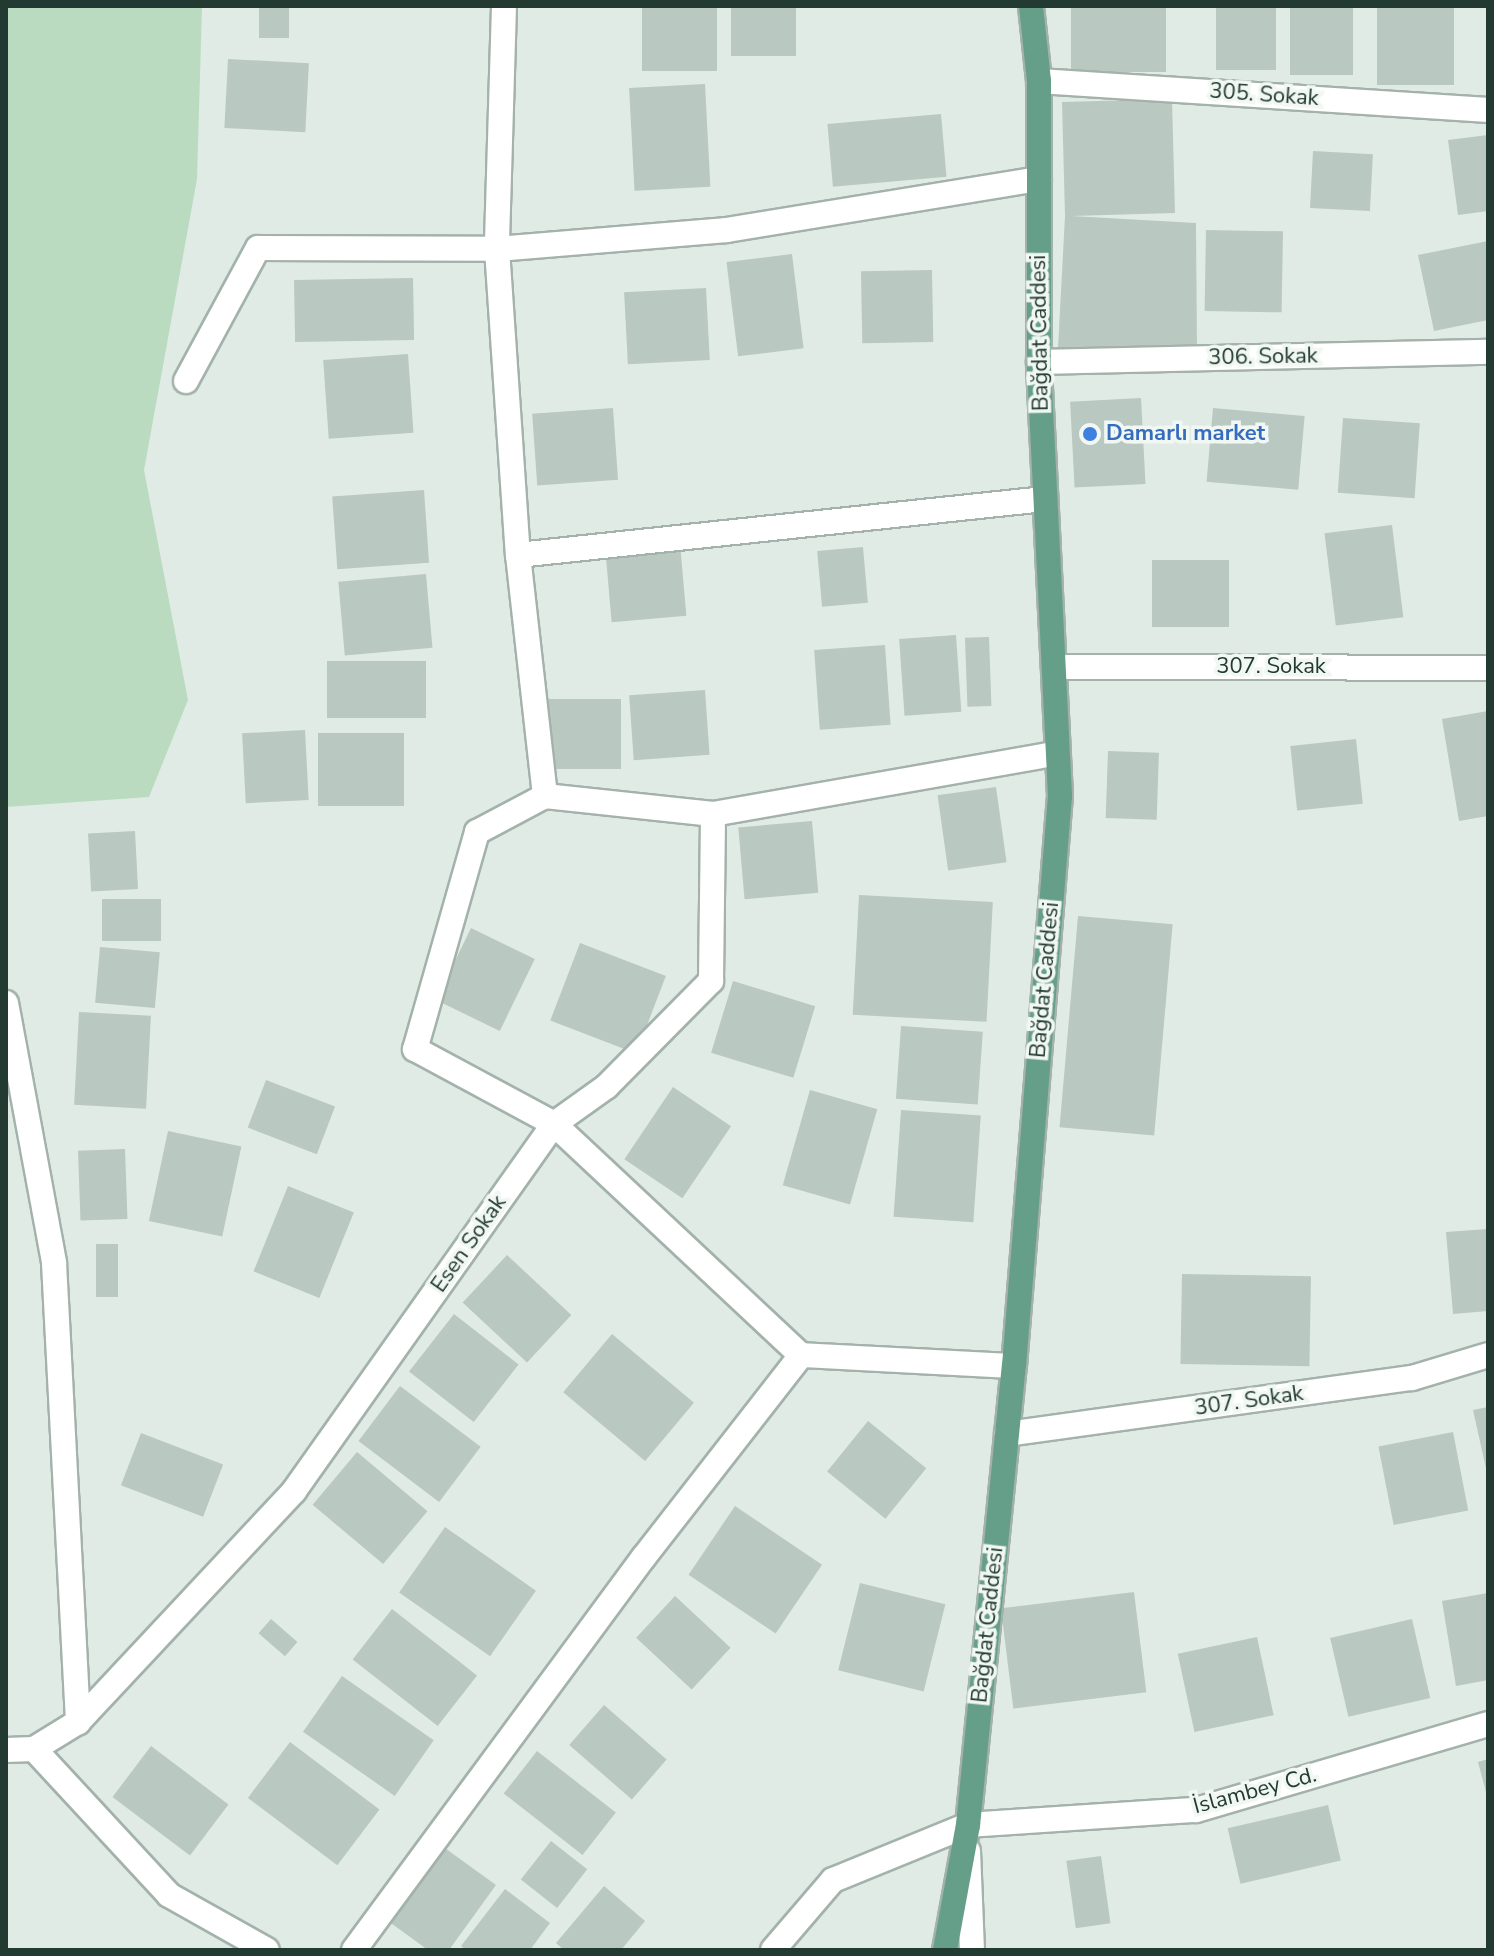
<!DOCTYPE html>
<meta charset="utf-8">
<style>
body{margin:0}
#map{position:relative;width:1494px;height:1956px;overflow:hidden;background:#e0ebe5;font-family:"Nunito Sans",sans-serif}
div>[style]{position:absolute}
.green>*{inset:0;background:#badbbf}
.building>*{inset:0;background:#b9c8c0;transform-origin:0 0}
.roads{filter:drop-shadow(2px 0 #a3b2ab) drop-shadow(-2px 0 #a3b2ab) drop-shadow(0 2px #a3b2ab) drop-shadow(0 -2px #a3b2ab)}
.minor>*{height:24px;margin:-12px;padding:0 12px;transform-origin:12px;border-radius:12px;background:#fff}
.major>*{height:24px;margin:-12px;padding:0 12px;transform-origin:12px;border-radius:12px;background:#669f89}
.dots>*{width:22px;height:22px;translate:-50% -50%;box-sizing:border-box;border:4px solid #f1f7f3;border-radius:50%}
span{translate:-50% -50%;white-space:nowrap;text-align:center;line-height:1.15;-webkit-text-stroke:7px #f1f7f3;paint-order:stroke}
.street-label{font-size:22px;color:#223a31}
.shop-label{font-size:22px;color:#366cbe;font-weight:700}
.left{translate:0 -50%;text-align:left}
.frame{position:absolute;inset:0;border:8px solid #223a31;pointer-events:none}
</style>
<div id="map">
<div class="green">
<i style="clip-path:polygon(6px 6px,202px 6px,197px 179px,144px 470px,188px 700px,149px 797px,6px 807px)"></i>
</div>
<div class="building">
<i style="left:259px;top:6px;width:30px;height:32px"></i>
<i style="left:642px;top:6px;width:75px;height:65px"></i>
<i style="left:731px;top:6px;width:65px;height:50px"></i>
<i style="left:1071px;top:6px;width:95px;height:66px"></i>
<i style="left:1216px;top:6px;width:60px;height:64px"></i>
<i style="left:1290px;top:6px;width:63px;height:69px"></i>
<i style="left:1377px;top:6px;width:77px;height:79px"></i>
<i style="left:228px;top:59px;width:81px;height:69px;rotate:3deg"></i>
<i style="left:705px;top:84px;width:103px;height:76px;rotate:87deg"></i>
<i style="clip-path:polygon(1172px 99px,1175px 213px,1071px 216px,1196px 223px,1197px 348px,1058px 348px,1065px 216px,1062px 102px)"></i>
<i style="left:941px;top:114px;width:63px;height:114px;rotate:85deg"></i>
<i style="clip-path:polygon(1488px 135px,1488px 211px,1458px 215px,1448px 140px)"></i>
<i style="left:1313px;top:151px;width:60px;height:57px;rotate:3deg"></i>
<i style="left:1206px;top:230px;width:77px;height:81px;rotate:1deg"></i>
<i style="clip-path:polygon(1488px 241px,1488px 320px,1434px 331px,1418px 255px)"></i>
<i style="left:792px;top:254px;width:95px;height:66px;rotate:83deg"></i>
<i style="left:932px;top:270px;width:72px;height:71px;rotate:89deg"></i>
<i style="left:413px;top:278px;width:62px;height:119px;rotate:89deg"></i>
<i style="left:706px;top:288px;width:72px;height:82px;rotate:87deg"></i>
<i style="left:408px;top:354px;width:79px;height:85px;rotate:86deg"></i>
<i style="left:1141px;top:398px;width:86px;height:71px;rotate:87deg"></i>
<i style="left:613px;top:408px;width:72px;height:81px;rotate:86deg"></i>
<i style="left:1213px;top:408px;width:92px;height:74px;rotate:5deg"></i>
<i style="left:1343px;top:418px;width:77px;height:75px;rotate:4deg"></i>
<i style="left:424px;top:490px;width:73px;height:92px;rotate:86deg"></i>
<i style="left:1392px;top:525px;width:93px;height:68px;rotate:83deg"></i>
<i style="left:680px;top:543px;width:73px;height:75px;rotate:85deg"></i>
<i style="left:863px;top:547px;width:56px;height:46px;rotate:85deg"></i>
<i style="left:1152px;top:560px;width:77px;height:67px"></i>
<i style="left:426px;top:574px;width:74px;height:88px;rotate:85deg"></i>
<i style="left:956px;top:635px;width:77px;height:57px;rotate:86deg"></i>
<i style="left:989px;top:637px;width:69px;height:24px;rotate:88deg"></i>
<i style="left:885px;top:645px;width:80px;height:71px;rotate:86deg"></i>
<i style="left:426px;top:661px;width:57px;height:99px;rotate:90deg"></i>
<i style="left:705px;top:690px;width:65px;height:76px;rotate:86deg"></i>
<i style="left:549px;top:699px;width:72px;height:70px"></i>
<i style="clip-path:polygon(1488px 711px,1488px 816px,1459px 821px,1442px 719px)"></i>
<i style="left:305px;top:730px;width:70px;height:63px;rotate:87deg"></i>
<i style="left:318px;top:733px;width:86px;height:73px"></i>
<i style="left:1356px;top:739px;width:65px;height:66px;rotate:84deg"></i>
<i style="left:1108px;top:751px;width:51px;height:67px;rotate:2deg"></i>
<i style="left:996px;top:787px;width:76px;height:59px;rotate:82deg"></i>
<i style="left:812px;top:821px;width:72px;height:74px;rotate:85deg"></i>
<i style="left:135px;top:831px;width:58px;height:47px;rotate:87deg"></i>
<i style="left:859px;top:895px;width:134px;height:120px;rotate:3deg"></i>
<i style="left:102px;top:899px;width:59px;height:42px"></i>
<i style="left:1078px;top:916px;width:95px;height:212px;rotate:5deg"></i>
<i style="left:471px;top:928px;width:71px;height:80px;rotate:26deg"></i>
<i style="left:580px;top:943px;width:92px;height:83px;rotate:21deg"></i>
<i style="left:100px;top:947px;width:60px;height:56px;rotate:5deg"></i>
<i style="left:733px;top:981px;width:86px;height:75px;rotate:17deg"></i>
<i style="left:79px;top:1012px;width:72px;height:93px;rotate:3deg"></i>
<i style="left:901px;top:1026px;width:82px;height:73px;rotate:4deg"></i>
<i style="left:266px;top:1080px;width:74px;height:51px;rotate:21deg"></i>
<i style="left:673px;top:1087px;width:70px;height:87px;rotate:34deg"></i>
<i style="left:810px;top:1090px;width:70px;height:99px;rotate:16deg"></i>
<i style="left:901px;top:1110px;width:80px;height:107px;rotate:4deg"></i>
<i style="left:168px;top:1131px;width:75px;height:92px;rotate:12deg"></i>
<i style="left:125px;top:1149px;width:70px;height:47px;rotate:88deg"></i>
<i style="left:288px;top:1186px;width:71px;height:92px;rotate:22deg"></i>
<i style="clip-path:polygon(1488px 1229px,1488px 1311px,1453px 1314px,1446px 1232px)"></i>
<i style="left:96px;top:1244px;width:22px;height:53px"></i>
<i style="left:507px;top:1255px;width:88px;height:65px;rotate:43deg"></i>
<i style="left:1182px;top:1274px;width:129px;height:90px;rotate:1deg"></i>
<i style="left:454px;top:1314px;width:82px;height:73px;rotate:38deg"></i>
<i style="left:612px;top:1334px;width:107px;height:76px;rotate:40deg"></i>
<i style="left:400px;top:1386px;width:101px;height:69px;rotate:37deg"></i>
<i style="clip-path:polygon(1488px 1407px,1488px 1473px,1487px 1473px,1473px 1410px)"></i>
<i style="left:868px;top:1421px;width:75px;height:65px;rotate:39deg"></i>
<i style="left:1453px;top:1432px;width:80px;height:76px;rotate:79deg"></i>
<i style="left:141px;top:1433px;width:88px;height:56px;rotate:21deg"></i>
<i style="left:357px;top:1452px;width:92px;height:69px;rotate:40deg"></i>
<i style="left:735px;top:1506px;width:105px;height:83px;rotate:34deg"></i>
<i style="left:445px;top:1527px;width:111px;height:80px;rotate:35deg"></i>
<i style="left:860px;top:1583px;width:88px;height:90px;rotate:14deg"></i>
<i style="left:1134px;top:1592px;width:101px;height:134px;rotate:83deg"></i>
<i style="clip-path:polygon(1488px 1593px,1488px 1680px,1456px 1686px,1442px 1601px)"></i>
<i style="left:675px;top:1596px;width:76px;height:57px;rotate:43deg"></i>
<i style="left:392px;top:1609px;width:108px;height:64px;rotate:38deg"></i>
<i style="left:271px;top:1619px;width:35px;height:19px;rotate:41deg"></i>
<i style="left:1412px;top:1619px;width:81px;height:84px;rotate:77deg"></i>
<i style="left:1257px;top:1637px;width:80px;height:81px;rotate:78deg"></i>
<i style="left:342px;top:1676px;width:112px;height:68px;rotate:35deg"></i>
<i style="left:604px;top:1705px;width:83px;height:53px;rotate:41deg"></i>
<i style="left:290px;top:1742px;width:112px;height:70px;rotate:37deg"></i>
<i style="left:151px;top:1746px;width:97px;height:64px;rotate:37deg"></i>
<i style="left:537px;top:1751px;width:100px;height:54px;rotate:38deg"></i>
<i style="clip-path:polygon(1488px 1759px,1488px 1796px,1487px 1796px,1478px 1762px)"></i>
<i style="left:1328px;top:1805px;width:57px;height:103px;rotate:77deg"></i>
<i style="left:551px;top:1841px;width:46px;height:49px;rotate:38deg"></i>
<i style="clip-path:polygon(442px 1846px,496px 1885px,449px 1950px,428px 1950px,388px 1921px)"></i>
<i style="left:1101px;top:1856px;width:68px;height:35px;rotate:82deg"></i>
<i style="clip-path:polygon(604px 1886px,645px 1921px,621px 1950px,564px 1950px,556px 1943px)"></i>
<i style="clip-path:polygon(505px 1889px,550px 1923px,530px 1950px,466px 1950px,461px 1946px)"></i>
</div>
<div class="roads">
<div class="minor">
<i style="left:504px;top:6px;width:243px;rotate:91.7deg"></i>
<i style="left:497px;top:249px;width:307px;rotate:86.1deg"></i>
<i style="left:518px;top:555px;width:243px;rotate:83.6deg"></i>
<i style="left:545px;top:796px;width:77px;rotate:152.1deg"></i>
<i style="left:477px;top:832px;width:226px;rotate:105.9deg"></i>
<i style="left:415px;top:1049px;width:158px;rotate:28.3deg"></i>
<i style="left:554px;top:1124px;width:65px;rotate:-35.6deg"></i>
<i style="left:607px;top:1086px;width:148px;rotate:-45.3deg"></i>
<i style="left:711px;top:981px;width:167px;rotate:-89.3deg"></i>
<i style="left:1039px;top:81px;width:450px;rotate:3.7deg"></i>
<i style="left:1039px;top:362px;width:449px;rotate:-1.3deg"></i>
<i style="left:186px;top:381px;width:151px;rotate:-61.6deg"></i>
<i style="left:258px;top:248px;width:239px;rotate:0.2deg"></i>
<i style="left:497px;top:249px;width:231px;rotate:-4.7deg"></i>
<i style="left:727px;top:230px;width:316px;rotate:-9.3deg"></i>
<i style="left:518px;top:555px;width:530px;rotate:-6.07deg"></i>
<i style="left:1054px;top:667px;width:434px;rotate:0.1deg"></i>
<i style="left:545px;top:796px;width:169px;rotate:6.1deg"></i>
<i style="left:713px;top:814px;width:350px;rotate:-10deg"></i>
<i style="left:6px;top:1003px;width:264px;rotate:79.5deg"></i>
<i style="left:54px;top:1263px;width:460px;rotate:87deg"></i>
<i style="left:1007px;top:1434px;width:409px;rotate:-7.9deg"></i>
<i style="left:1412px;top:1378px;width:79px;rotate:-16.8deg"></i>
<i style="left:34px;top:1749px;width:199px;rotate:47.2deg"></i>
<i style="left:169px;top:1895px;width:112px;rotate:29.3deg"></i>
<i style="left:6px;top:1750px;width:28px;rotate:-2deg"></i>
<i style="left:34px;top:1749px;width:52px;rotate:-31.5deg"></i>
<i style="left:78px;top:1722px;width:316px;rotate:-46.9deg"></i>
<i style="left:294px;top:1491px;width:450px;rotate:-54.7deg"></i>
<i style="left:554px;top:1124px;width:338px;rotate:43.1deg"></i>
<i style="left:801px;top:1355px;width:213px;rotate:3deg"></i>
<i style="left:968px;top:1851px;width:99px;rotate:87.7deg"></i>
<i style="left:354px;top:1950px;width:488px;rotate:-53.6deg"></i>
<i style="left:644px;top:1557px;width:256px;rotate:-52.1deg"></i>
<i style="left:773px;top:1950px;width:92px;rotate:-49.4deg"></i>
<i style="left:833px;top:1880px;width:146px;rotate:-22.2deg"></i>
<i style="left:968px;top:1825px;width:228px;rotate:-3.8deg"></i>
<i style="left:1196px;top:1810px;width:304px;rotate:-16.4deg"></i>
</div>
<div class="major">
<i style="left:945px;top:1950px;width:127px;rotate:-79.6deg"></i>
<i style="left:968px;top:1825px;width:461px;rotate:-84.3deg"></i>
<i style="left:1014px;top:1366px;width:572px;rotate:-85.39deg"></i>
<i style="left:1060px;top:796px;width:435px;rotate:-92.8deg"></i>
<i style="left:1039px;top:362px;width:281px;rotate:-90deg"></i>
<i style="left:1039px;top:81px;width:75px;rotate:-96.1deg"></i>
</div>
</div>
<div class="dots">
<i style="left:1090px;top:434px;background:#3f7fe0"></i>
</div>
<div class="street-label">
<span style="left:1264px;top:95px;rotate:4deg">305. Sokak</span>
<span style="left:1040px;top:333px;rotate:-91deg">Bağdat Caddesi</span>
<span style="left:1263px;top:357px;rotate:-1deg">306. Sokak</span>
<span style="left:1271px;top:667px">307. Sokak</span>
<span style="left:1045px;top:980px;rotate:-85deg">Bağdat Caddesi</span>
<span style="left:469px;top:1244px;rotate:-55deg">Esen Sokak</span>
<span style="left:1249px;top:1401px;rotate:-8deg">307. Sokak</span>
<span style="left:988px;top:1625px;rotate:-84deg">Bağdat Caddesi</span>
<span style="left:1255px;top:1791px;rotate:-15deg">İslambey Cd.</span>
</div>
<div class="shop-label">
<span class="left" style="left:1106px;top:434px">Damarlı market</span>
</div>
<div class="frame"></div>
</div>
